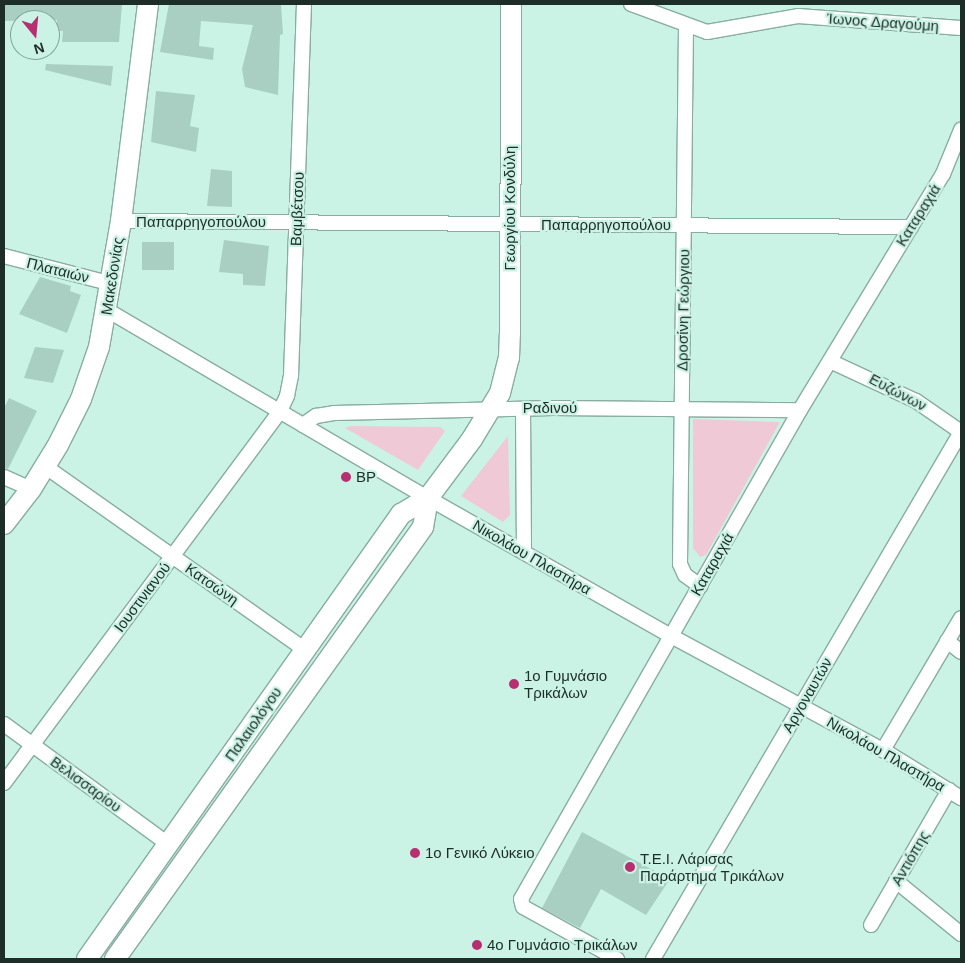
<!DOCTYPE html>
<meta charset="utf-8">
<style>
body{margin:0}
#map{position:relative;width:965px;height:963px;overflow:hidden;background:#cbf3e5;font-family:Arial,sans-serif}
div>[style]{position:absolute}
.green>*{inset:0;background:#f0c9d6}
.building>*{inset:0;background:#a9cfc2;transform-origin:0 0}
.roads{filter:drop-shadow(1px 0 #88ada0) drop-shadow(-1px 0 #88ada0) drop-shadow(0 1px #88ada0) drop-shadow(0 -1px #88ada0)}
.street>*{height:14px;margin:-7px;padding:0 7px;transform-origin:7px;border-radius:7px;background:#fff}
.secondary>*{height:20px;margin:-10px;padding:0 10px;transform-origin:10px;border-radius:10px;background:#fff}
.dots>*{width:14px;height:14px;translate:-50% -50%;box-sizing:border-box;border:2px solid #cbf3e5;border-radius:50%}
span{translate:-50% -50%;white-space:nowrap;text-align:center;line-height:1.15;-webkit-text-stroke:4.5px #cbf3e5;paint-order:stroke}
.street-label{font-size:15px;color:#1e2d28}
.poi-label{font-size:15px;color:#1e2d28}
.left{translate:0 -50%;text-align:left}
.frame{position:absolute;inset:0;border:5px solid #1e2d28;pointer-events:none}
.north{position:absolute;left:10px;top:10px;width:50px;height:50px;box-sizing:border-box;background:#cbf3e5;border:1px solid #86a499;border-radius:50%;rotate:163deg;font-size:14px;font-weight:700;line-height:20px;text-align:center;color:#1e2d28}
.north::after{content:'';display:block;margin:auto;width:18px;height:22px;background:#b72f70;clip-path:polygon(50% 0,100% 100%,50% 72%,0 100%)}
</style>
<div id="map">
<div class="green">
<i style="clip-path:polygon(693px 419px,780px 422px,706px 555px,700px 557px,693px 548px)"></i>
<i style="clip-path:polygon(350px 426px,440px 427px,445px 431px,418px 470px,345px 428px)"></i>
<i style="clip-path:polygon(508px 436px,510px 515px,503px 522px,461px 496px)"></i>
</div>
<div class="building">
<i style="clip-path:polygon(4px 4px,122px 4px,119px 42px,62px 42px,63px 31px,57px 31px,57px 20px,4px 21px)"></i>
<i style="clip-path:polygon(169px 4px,281px 4px,283px 34px,280px 35px,278px 95px,245px 87px,242px 69px,253px 25px,201px 21px,199px 46px,214px 48px,213px 60px,160px 52px)"></i>
<i style="clip-path:polygon(46px 64px,113px 66px,111px 86px,45px 70px)"></i>
<i style="clip-path:polygon(156px 91px,195px 95px,190px 126px,199px 128px,196px 152px,151px 142px)"></i>
<i style="clip-path:polygon(211px 169px,232px 171px,232px 207px,207px 206px)"></i>
<i style="clip-path:polygon(224px 240px,269px 246px,265px 286px,243px 285px,243px 274px,219px 272px)"></i>
<i style="left:142px;top:242px;width:32px;height:28px"></i>
<i style="clip-path:polygon(40px 277px,71px 286px,70px 291px,81px 295px,67px 333px,19px 314px)"></i>
<i style="clip-path:polygon(35px 347px,64px 350px,53px 383px,24px 378px)"></i>
<i style="clip-path:polygon(9px 398px,37px 411px,8px 469px,4px 468px,4px 408px)"></i>
<i style="clip-path:polygon(582px 832px,670px 879px,646px 915px,601px 889px,580px 928px,542px 908px)"></i>
</div>
<div class="roads">
<div class="street">
<i style="left:631px;top:4px;width:81px;rotate:20.2deg"></i>
<i style="left:707px;top:32px;width:92px;rotate:-10deg"></i>
<i style="left:798px;top:16px;width:163px;rotate:4.2deg"></i>
<i style="left:686px;top:26px;width:538px;rotate:90.64deg"></i>
<i style="left:680px;top:564px;width:12px;rotate:66deg"></i>
<i style="left:685px;top:575px;width:19px;rotate:36deg"></i>
<i style="left:121px;top:221px;width:790px;rotate:0.44deg"></i>
<i style="left:4px;top:256px;width:112px;rotate:14.5deg"></i>
<i style="left:107px;top:310px;width:372px;rotate:30.4deg"></i>
<i style="left:428px;top:498px;width:279px;rotate:29.6deg"></i>
<i style="left:671px;top:636px;width:241px;rotate:28.3deg"></i>
<i style="left:883px;top:750px;width:92px;rotate:31.6deg"></i>
<i style="left:523px;top:409px;width:143px;rotate:89.6deg"></i>
<i style="left:303px;top:425px;width:16px;rotate:-35deg"></i>
<i style="left:316px;top:416px;width:18px;rotate:-9deg"></i>
<i style="left:334px;top:413px;width:219px;rotate:-1.3deg"></i>
<i style="left:553px;top:408px;width:247px;rotate:0.5deg"></i>
<i style="left:46px;top:467px;width:317px;rotate:35.2deg"></i>
<i style="left:4px;top:477px;width:30px;rotate:24deg"></i>
<i style="left:947px;top:641px;width:18px;rotate:38deg"></i>
<i style="left:4px;top:724px;width:203px;rotate:36.2deg"></i>
<i style="left:883px;top:750px;width:153px;rotate:-59.4deg"></i>
<i style="left:4px;top:783px;width:463px;rotate:-53.4deg"></i>
<i style="left:280px;top:411px;width:17px;rotate:-65deg"></i>
<i style="left:287px;top:396px;width:20px;rotate:-79deg"></i>
<i style="left:291px;top:376px;width:372px;rotate:-88deg"></i>
<i style="left:896px;top:881px;width:84px;rotate:39.2deg"></i>
<i style="left:871px;top:925px;width:156px;rotate:-60deg"></i>
<i style="left:617px;top:959px;width:107px;rotate:-151deg"></i>
<i style="left:523px;top:907px;width:8px;rotate:-104deg"></i>
<i style="left:521px;top:899px;width:563px;rotate:-60.29deg"></i>
<i style="left:800px;top:410px;width:276px;rotate:-58.8deg"></i>
<i style="left:943px;top:174px;width:48px;rotate:-67.8deg"></i>
<i style="left:653px;top:959px;width:610px;rotate:-59.7deg"></i>
<i style="left:961px;top:432px;width:55px;rotate:-145.4deg"></i>
<i style="left:916px;top:401px;width:95px;rotate:-155.1deg"></i>
</div>
<div class="secondary">
<i style="left:4px;top:524px;width:44px;rotate:-52.4deg"></i>
<i style="left:31px;top:489px;width:52px;rotate:-58.5deg"></i>
<i style="left:58px;top:445px;width:51px;rotate:-63.4deg"></i>
<i style="left:81px;top:399px;width:55px;rotate:-70.9deg"></i>
<i style="left:99px;top:347px;width:128px;rotate:-80.1deg"></i>
<i style="left:121px;top:221px;width:219px;rotate:-82.9deg"></i>
<i style="left:87px;top:959px;width:545px;rotate:-54.79deg"></i>
<i style="left:401px;top:514px;width:31px;rotate:-31deg"></i>
<i style="left:428px;top:498px;width:74px;rotate:-53.3deg"></i>
<i style="left:472px;top:439px;width:54px;rotate:-58.7deg"></i>
<i style="left:500px;top:393px;width:36px;rotate:-76deg"></i>
<i style="left:509px;top:358px;width:24px;rotate:-88deg"></i>
<i style="left:510px;top:334px;width:330px;rotate:-89.8deg"></i>
<i style="left:115px;top:959px;width:531px;rotate:-54.51deg"></i>
<i style="left:423px;top:527px;width:29px;rotate:-80deg"></i>
</div>
</div>
<div class="dots">
<i style="left:346px;top:477px;background:#b72f70"></i>
<i style="left:514px;top:684px;background:#b72f70"></i>
<i style="left:415px;top:853px;background:#b72f70"></i>
<i style="left:630px;top:867px;background:#b72f70"></i>
<i style="left:477px;top:945px;background:#b72f70"></i>
</div>
<div class="street-label">
<span style="left:883px;top:22px;rotate:4deg">Ίωνος Δραγούμη</span>
<span style="left:510px;top:208px;rotate:-90deg">Γεωργίου Κονδύλη</span>
<span style="left:297px;top:209px;rotate:-88deg">Βαμβέτσου</span>
<span style="left:918px;top:215px;rotate:-58deg">Καταραχιά</span>
<span style="left:201px;top:222px">Παπαρρηγοπούλου</span>
<span style="left:606px;top:225px">Παπαρρηγοπούλου</span>
<span style="left:58px;top:270px;rotate:14deg">Πλαταιών</span>
<span style="left:112px;top:276px;rotate:-81deg">Μακεδονίας</span>
<span style="left:683px;top:310px;rotate:-89deg">Δροσίνη Γεώργιου</span>
<span style="left:898px;top:392px;rotate:28deg">Ευζώνων</span>
<span style="left:550px;top:408px">Ραδινού</span>
<span style="left:532px;top:557px;rotate:30deg">Νικολάου Πλαστήρα</span>
<span style="left:712px;top:564px;rotate:-60deg">Καταραχιά</span>
<span style="left:212px;top:584px;rotate:35deg">Κατσώνη</span>
<span style="left:142px;top:597px;rotate:-53deg">Ιουστινιανού</span>
<span style="left:807px;top:695px;rotate:-60deg">Αργοναυτών</span>
<span style="left:253px;top:724px;rotate:-55deg">Παλαιολόγου</span>
<span style="left:886px;top:754px;rotate:30deg">Νικολάου Πλαστήρα</span>
<span style="left:86px;top:784px;rotate:36deg">Βελισσαρίου</span>
<span style="left:910px;top:858px;rotate:-60deg">Αντιόπης</span>
</div>
<div class="poi-label">
<span class="left" style="left:356px;top:477px">BP</span>
<span class="left" style="left:524px;top:684px">1ο Γυμνάσιο<br>Τρικάλων</span>
<span class="left" style="left:425px;top:853px">1ο Γενικό Λύκειο</span>
<span class="left" style="left:640px;top:867px">Τ.Ε.Ι. Λάρισας<br>Παράρτημα Τρικάλων</span>
<span class="left" style="left:487px;top:945px">4ο Γυμνάσιο Τρικάλων</span>
</div>
<div class="frame"></div>
<div class="north">N</div>
</div>
